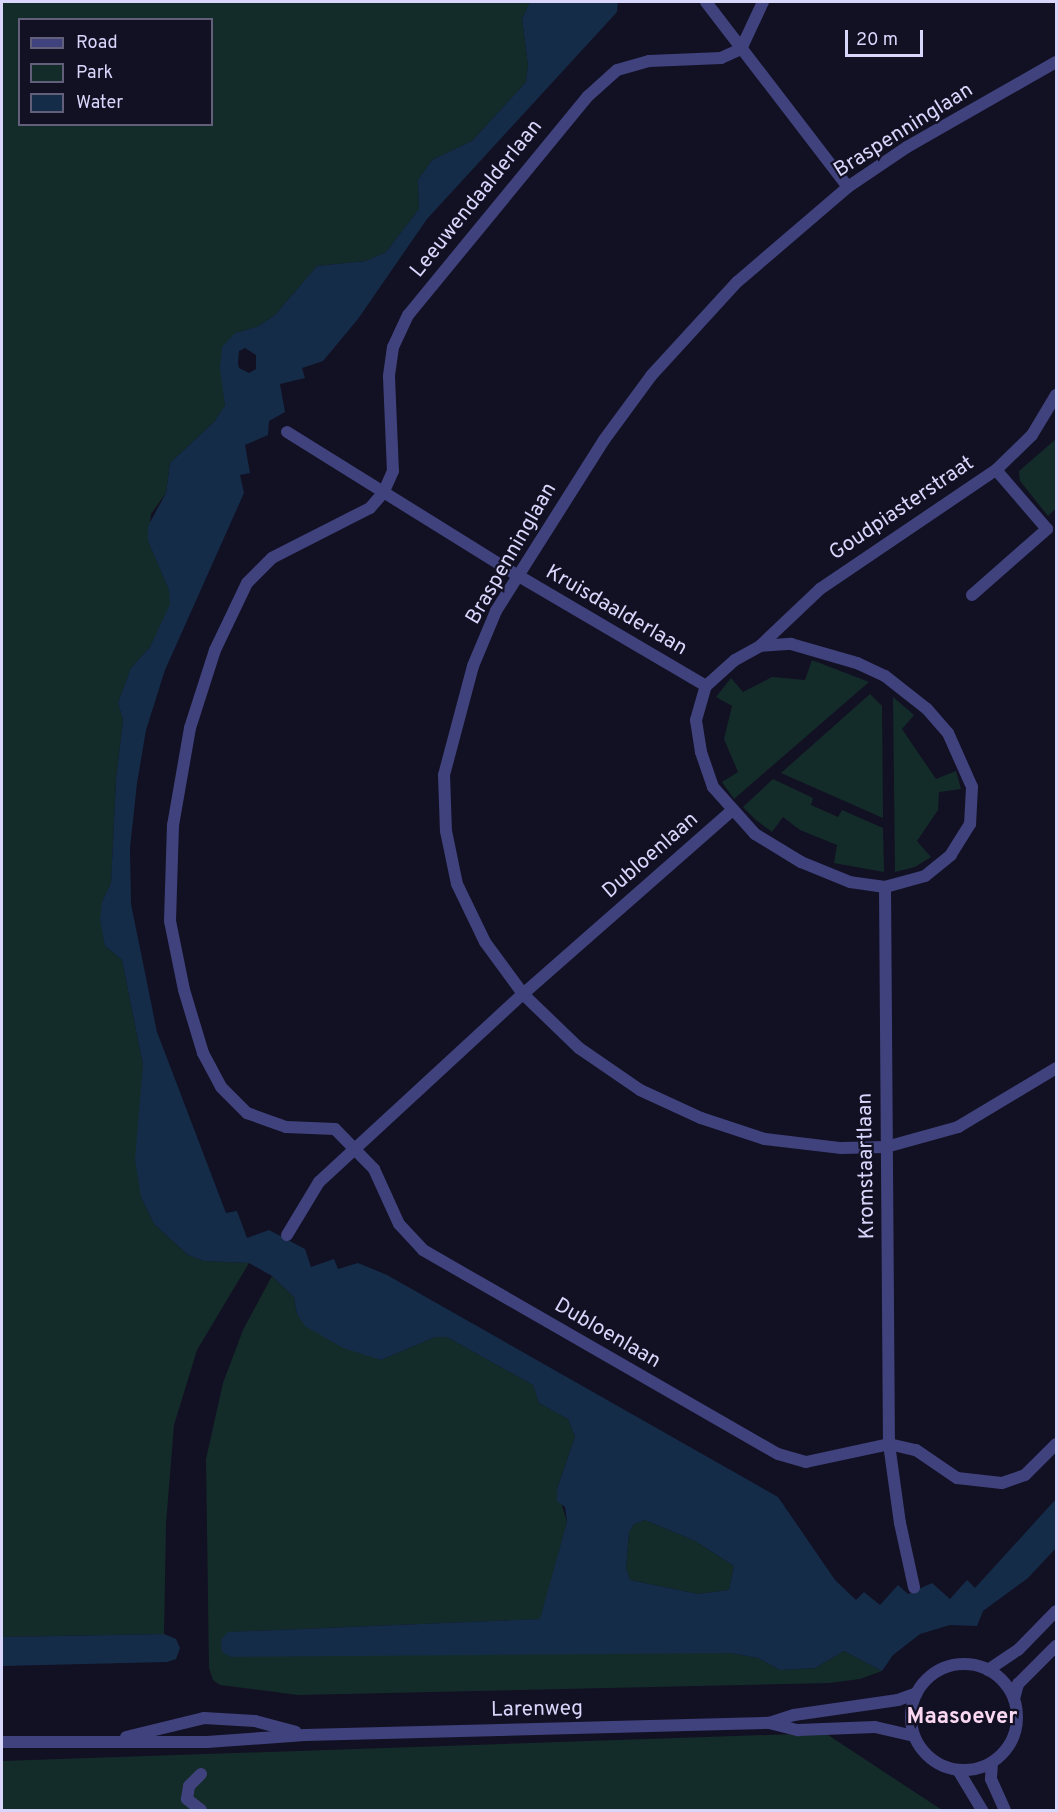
<!DOCTYPE html>
<style>
body{margin:0}
#map{position:relative;width:1058px;height:1812px;overflow:hidden;background:#121023;font-family:Overpass,sans-serif}
div>[style]{position:absolute}
.green>*{inset:0;background:#142c29}
.water>*{inset:0;background:#152c48}
.minor>*{height:12px;margin:-6px;padding:0 6px;transform-origin:6px;border-radius:6px;background:#40427d}
.minor>.ring{margin:-6px;padding:0;box-sizing:content-box;background:none;border:12px solid #40427d;border-radius:50%}
span{translate:-50% -50%;white-space:nowrap;text-align:center;line-height:1.15;-webkit-text-stroke:4.5px #121023;paint-order:stroke}
.street-label{font-size:21px;color:#d8d6fb}
.neighbourhood-label{font-size:22px;color:#fbd8f1;font-weight:700}
.frame{position:absolute;inset:0;border:3px solid #d8d6fb;pointer-events:none}
.legend{position:absolute;left:18px;top:18px;width:195px;height:108px;box-sizing:border-box;background:#121023;border:2px solid #615f79;margin:0;padding:8px 10px;list-style:none;font-size:18px;color:#d8d6fb}
.legend li{display:flex;align-items:center;gap:12px;height:30px}
.legend b{width:30px;border:2px solid #615f79}
.scale{position:absolute;left:845px;top:30px;width:78px;height:27px;box-sizing:border-box;border:3px solid #d8d6fb;border-top:0;padding-left:8px;font-size:18px;line-height:21px;white-space:nowrap;color:#d8d6fb;-webkit-text-stroke:4px #121023;paint-order:stroke}
</style>
<div id="map">
<div class="green">
<i style="clip-path:polygon(evenodd,2px 2px,530px 2px,522px 19px,528px 65px,526px 82px,472px 141px,432px 160px,418px 180px,419px 209px,386px 252px,366px 261px,317px 266px,275px 315px,257px 327px,235px 333px,224px 391px,225px 405px,215px 421px,170px 463px,166px 493px,151px 514px,148px 541px,169px 590px,171px 604px,150px 647px,131px 668px,118px 703px,123px 720px,116px 780px,111px 883px,102px 902px,105px 946px,122px 960px,143px 1065px,141px 1197px,154px 1224px,188px 1255px,204px 1261px,249px 1263px,197px 1350px,174px 1425px,166px 1524px,164px 1634px,2px 1637px,2px 2px,20px 20px,212px 20px,212px 124px,20px 124px,20px 20px)"></i>
<i style="clip-path:polygon(1056px 439px,1056px 508px,1048px 516px,1020px 481px,1019px 471px)"></i>
<i style="clip-path:polygon(812px 660px,869px 682px,734px 799px,722px 782px,738px 772px,724px 739px,732px 706px,716px 697px,731px 678px,743px 692px,772px 677px,805px 680px)"></i>
<i style="clip-path:polygon(870px 694px,882px 706px,883px 818px,781px 773px)"></i>
<i style="clip-path:polygon(893px 697px,914px 715px,902px 729px,936px 779px,956px 771px,961px 789px,939px 792px,938px 810px,917px 841px,931px 857px,915px 867px,895px 872px)"></i>
<i style="clip-path:polygon(773px 779px,813px 798px,811px 805px,838px 817px,842px 810px,883px 828px,884px 872px,834px 863px,837px 845px,800px 830px,783px 817px,772px 832px,756px 820px,743px 807px)"></i>
<i style="clip-path:polygon(272px 1276px,294px 1297px,297px 1314px,381px 1360px,435px 1337px,447px 1337px,533px 1385px,539px 1403px,568px 1419px,575px 1437px,557px 1489px,567px 1522px,541px 1619px,229px 1632px,531px 1653px,731px 1653px,758px 1658px,780px 1670px,815px 1668px,844px 1651px,882px 1671px,860px 1679px,829px 1683px,298px 1695px,220px 1685px,213px 1680px,209px 1668px,206px 1459px,223px 1383px,243px 1330px)"></i>
<i style="clip-path:polygon(645px 1520px,695px 1541px,734px 1566px,729px 1590px,698px 1594px,630px 1580px,626px 1568px,629px 1532px,634px 1524px)"></i>
<i style="clip-path:polygon(825px 1733px,942px 1810px,2px 1810px,2px 1761px)"></i>
</div>
<div class="water">
<i style="clip-path:polygon(evenodd,530px 2px,618px 2px,617px 12px,427px 219px,358px 319px,323px 361px,302px 368px,305px 378px,280px 384px,285px 412px,269px 421px,268px 435px,245px 445px,250px 473px,240px 475px,244px 493px,165px 670px,146px 730px,137px 783px,130px 848px,131px 904px,157px 1032px,226px 1213px,237px 1211px,247px 1238px,269px 1230px,305px 1249px,311px 1267px,334px 1259px,338px 1269px,358px 1263px,387px 1275px,778px 1497px,835px 1580px,856px 1600px,864px 1592px,880px 1605px,898px 1585px,908px 1594px,932px 1583px,950px 1599px,967px 1580px,975px 1588px,1056px 1499px,1056px 1548px,1028px 1578px,983px 1611px,977px 1626px,950px 1625px,920px 1634px,893px 1655px,882px 1671px,844px 1651px,815px 1668px,780px 1670px,758px 1658px,731px 1653px,231px 1657px,222px 1652px,221px 1640px,228px 1632px,540px 1619px,567px 1522px,565px 1507px,557px 1501px,557px 1489px,575px 1437px,568px 1419px,539px 1403px,533px 1385px,447px 1337px,435px 1337px,381px 1360px,343px 1348px,305px 1326px,297px 1314px,294px 1297px,272px 1276px,249px 1263px,204px 1261px,188px 1255px,154px 1224px,141px 1197px,135px 1159px,143px 1065px,122px 960px,105px 946px,100px 920px,102px 902px,111px 883px,116px 780px,123px 720px,118px 703px,131px 668px,150px 647px,170px 604px,169px 590px,148px 541px,148px 526px,166px 493px,170px 463px,215px 421px,225px 405px,220px 368px,222px 347px,235px 333px,257px 327px,275px 315px,317px 266px,366px 261px,386px 252px,419px 209px,418px 180px,432px 160px,472px 141px,526px 82px,528px 65px,522px 19px,530px 2px,245px 348px,256px 355px,256px 369px,249px 373px,239px 368px,238px 363px,239px 351px,245px 348px,530px 2px,645px 1520px,695px 1541px,734px 1566px,729px 1590px,698px 1594px,630px 1580px,626px 1568px,629px 1532px,634px 1524px,645px 1520px)"></i>
<i style="clip-path:polygon(164px 1634px,176px 1639px,180px 1648px,176px 1659px,167px 1662px,2px 1666px,2px 1637px)"></i>
</div>
<div class="minor">
<i style="left:706px;top:2px;width:233px;rotate:52.5deg"></i>
<i style="left:763px;top:2px;width:52px;rotate:115.1deg"></i>
<i style="left:741px;top:49px;width:22px;rotate:156deg"></i>
<i style="left:721px;top:58px;width:72px;rotate:177.6deg"></i>
<i style="left:649px;top:61px;width:33px;rotate:164deg"></i>
<i style="left:617px;top:70px;width:39px;rotate:138deg"></i>
<i style="left:588px;top:96px;width:283px;rotate:129.4deg"></i>
<i style="left:408px;top:315px;width:35px;rotate:115deg"></i>
<i style="left:393px;top:347px;width:30px;rotate:98deg"></i>
<i style="left:389px;top:377px;width:94px;rotate:87.6deg"></i>
<i style="left:393px;top:471px;width:24px;rotate:114deg"></i>
<i style="left:383px;top:493px;width:20px;rotate:131deg"></i>
<i style="left:370px;top:508px;width:110px;rotate:153deg"></i>
<i style="left:272px;top:558px;width:35px;rotate:135deg"></i>
<i style="left:247px;top:583px;width:74px;rotate:115.5deg"></i>
<i style="left:215px;top:650px;width:82px;rotate:107.8deg"></i>
<i style="left:190px;top:728px;width:98px;rotate:99.9deg"></i>
<i style="left:173px;top:825px;width:96px;rotate:91.8deg"></i>
<i style="left:170px;top:921px;width:70px;rotate:78.5deg"></i>
<i style="left:184px;top:990px;width:66px;rotate:73.2deg"></i>
<i style="left:203px;top:1053px;width:38px;rotate:62deg"></i>
<i style="left:221px;top:1087px;width:37px;rotate:45deg"></i>
<i style="left:247px;top:1113px;width:41px;rotate:19.7deg"></i>
<i style="left:286px;top:1127px;width:49px;rotate:2.3deg"></i>
<i style="left:335px;top:1129px;width:56px;rotate:45.7deg"></i>
<i style="left:374px;top:1169px;width:60px;rotate:65.6deg"></i>
<i style="left:399px;top:1224px;width:35px;rotate:47deg"></i>
<i style="left:423px;top:1250px;width:409px;rotate:29.9deg"></i>
<i style="left:778px;top:1454px;width:29px;rotate:16deg"></i>
<i style="left:806px;top:1462px;width:85px;rotate:-12.2deg"></i>
<i style="left:889px;top:1444px;width:28px;rotate:13deg"></i>
<i style="left:916px;top:1450px;width:50px;rotate:34.3deg"></i>
<i style="left:957px;top:1478px;width:45px;rotate:6.3deg"></i>
<i style="left:1002px;top:1483px;width:24px;rotate:-19deg"></i>
<i style="left:1025px;top:1475px;width:44px;rotate:-45deg"></i>
<i style="left:1056px;top:62px;width:172px;rotate:150.3deg"></i>
<i style="left:907px;top:147px;width:71px;rotate:145.9deg"></i>
<i style="left:848px;top:187px;width:146px;rotate:139.4deg"></i>
<i style="left:737px;top:282px;width:127px;rotate:132.5deg"></i>
<i style="left:651px;top:376px;width:79px;rotate:126.3deg"></i>
<i style="left:604px;top:440px;width:202px;rotate:122.3deg"></i>
<i style="left:496px;top:611px;width:60px;rotate:112.7deg"></i>
<i style="left:473px;top:666px;width:113px;rotate:104.9deg"></i>
<i style="left:444px;top:775px;width:56px;rotate:88deg"></i>
<i style="left:446px;top:831px;width:54px;rotate:78.3deg"></i>
<i style="left:457px;top:884px;width:64px;rotate:64.2deg"></i>
<i style="left:485px;top:942px;width:64px;rotate:53.8deg"></i>
<i style="left:523px;top:994px;width:78px;rotate:44deg"></i>
<i style="left:579px;top:1048px;width:74px;rotate:34.5deg"></i>
<i style="left:640px;top:1090px;width:67px;rotate:24.7deg"></i>
<i style="left:701px;top:1118px;width:67px;rotate:18.2deg"></i>
<i style="left:765px;top:1139px;width:77px;rotate:6.8deg"></i>
<i style="left:841px;top:1148px;width:45px;rotate:-1.3deg"></i>
<i style="left:886px;top:1147px;width:75px;rotate:-15.5deg"></i>
<i style="left:958px;top:1127px;width:114px;rotate:-31deg"></i>
<i style="left:287px;top:432px;width:271px;rotate:31.9deg"></i>
<i style="left:517px;top:575px;width:219px;rotate:30.4deg"></i>
<i style="left:972px;top:595px;width:100px;rotate:-41.3deg"></i>
<i style="left:1047px;top:529px;width:78px;rotate:-130.8deg"></i>
<i style="left:791px;top:644px;width:69px;rotate:16.1deg"></i>
<i style="left:857px;top:663px;width:31px;rotate:25deg"></i>
<i style="left:885px;top:676px;width:53px;rotate:38.2deg"></i>
<i style="left:927px;top:709px;width:32px;rotate:49deg"></i>
<i style="left:948px;top:733px;width:59px;rotate:66deg"></i>
<i style="left:972px;top:787px;width:37px;rotate:93deg"></i>
<i style="left:970px;top:824px;width:36px;rotate:122deg"></i>
<i style="left:951px;top:855px;width:33px;rotate:141deg"></i>
<i style="left:925px;top:876px;width:41px;rotate:164.6deg"></i>
<i style="left:885px;top:887px;width:35px;rotate:-172deg"></i>
<i style="left:850px;top:882px;width:53px;rotate:-157.8deg"></i>
<i style="left:801px;top:862px;width:54px;rotate:-148.7deg"></i>
<i style="left:755px;top:834px;width:63px;rotate:-131.8deg"></i>
<i style="left:713px;top:787px;width:37px;rotate:-109deg"></i>
<i style="left:701px;top:752px;width:32px;rotate:-99deg"></i>
<i style="left:696px;top:720px;width:35px;rotate:-74deg"></i>
<i style="left:706px;top:686px;width:39px;rotate:-42deg"></i>
<i style="left:735px;top:660px;width:29px;rotate:-29deg"></i>
<i style="left:760px;top:646px;width:31px;rotate:-4deg"></i>
<i style="left:760px;top:646px;width:83px;rotate:-43.5deg"></i>
<i style="left:820px;top:589px;width:212px;rotate:-34.1deg"></i>
<i style="left:996px;top:470px;width:50px;rotate:-44.2deg"></i>
<i style="left:1032px;top:435px;width:47px;rotate:-59deg"></i>
<i style="left:885px;top:887px;width:557px;rotate:89.59deg"></i>
<i style="left:889px;top:1444px;width:80px;rotate:82.1deg"></i>
<i style="left:900px;top:1523px;width:66px;rotate:77.7deg"></i>
<i style="left:287px;top:1235px;width:62px;rotate:-58.9deg"></i>
<i style="left:319px;top:1182px;width:277px;rotate:-42.7deg"></i>
<i style="left:523px;top:994px;width:277px;rotate:-41.3deg"></i>
<i class="ring" style="left:911px;top:1664px;width:94px;height:94px"></i>
<i style="left:988px;top:1670px;width:36px;rotate:-34deg"></i>
<i style="left:1018px;top:1650px;width:54px;rotate:-45.7deg"></i>
<i style="left:1014px;top:1699px;width:16px;rotate:-75deg"></i>
<i style="left:1018px;top:1684px;width:54px;rotate:-45deg"></i>
<i style="left:769px;top:1723px;width:26px;rotate:-18deg"></i>
<i style="left:794px;top:1715px;width:105px;rotate:-8.2deg"></i>
<i style="left:898px;top:1700px;width:20px;rotate:-20deg"></i>
<i style="left:126px;top:1737px;width:80px;rotate:-13.7deg"></i>
<i style="left:204px;top:1718px;width:51px;rotate:3.4deg"></i>
<i style="left:255px;top:1721px;width:42px;rotate:15deg"></i>
<i style="left:2px;top:1742px;width:205px"></i>
<i style="left:207px;top:1742px;width:98px;rotate:-4.1deg"></i>
<i style="left:305px;top:1735px;width:464px;rotate:-1.5deg"></i>
<i style="left:769px;top:1723px;width:30px;rotate:14deg"></i>
<i style="left:798px;top:1730px;width:77px;rotate:-2.2deg"></i>
<i style="left:875px;top:1727px;width:40px;rotate:13deg"></i>
<i style="left:992px;top:1763px;width:16px;rotate:94deg"></i>
<i style="left:991px;top:1779px;width:34px;rotate:66deg"></i>
<i style="left:958px;top:1770px;width:47px;rotate:59deg"></i>
<i style="left:201px;top:1810px;width:18px;rotate:-142deg"></i>
<i style="left:187px;top:1799px;width:13px;rotate:-81deg"></i>
<i style="left:189px;top:1786px;width:17px;rotate:-45deg"></i>
</div>
<div class="street-label">
<span style="left:904px;top:131px;rotate:-32deg">Braspenninglaan</span>
<span style="left:477px;top:199px;rotate:-51deg">Leeuwendaalderlaan</span>
<span style="left:902px;top:509px;rotate:-34deg">Goudpiasterstraat</span>
<span style="left:512px;top:554px;rotate:-60deg">Braspenninglaan</span>
<span style="left:616px;top:611px;rotate:30deg">Kruisdaalderlaan</span>
<span style="left:651px;top:856px;rotate:-41deg">Dubloenlaan</span>
<span style="left:867px;top:1166px;rotate:-91deg">Kromstaartlaan</span>
<span style="left:607px;top:1334px;rotate:30deg">Dubloenlaan</span>
<span style="left:537px;top:1710px;rotate:-1deg">Larenweg</span>
</div>
<div class="neighbourhood-label">
<span style="left:962px;top:1718px">Maasoever</span>
</div>
<div class="frame"></div>
<ul class="legend">
<li><b style="height:8px;background:#40427d"></b>Road</li>
<li><b style="height:16px;background:#142c29"></b>Park</li>
<li><b style="height:16px;background:#152c48"></b>Water</li>
</ul>
<div class="scale">20 m</div>
</div>
